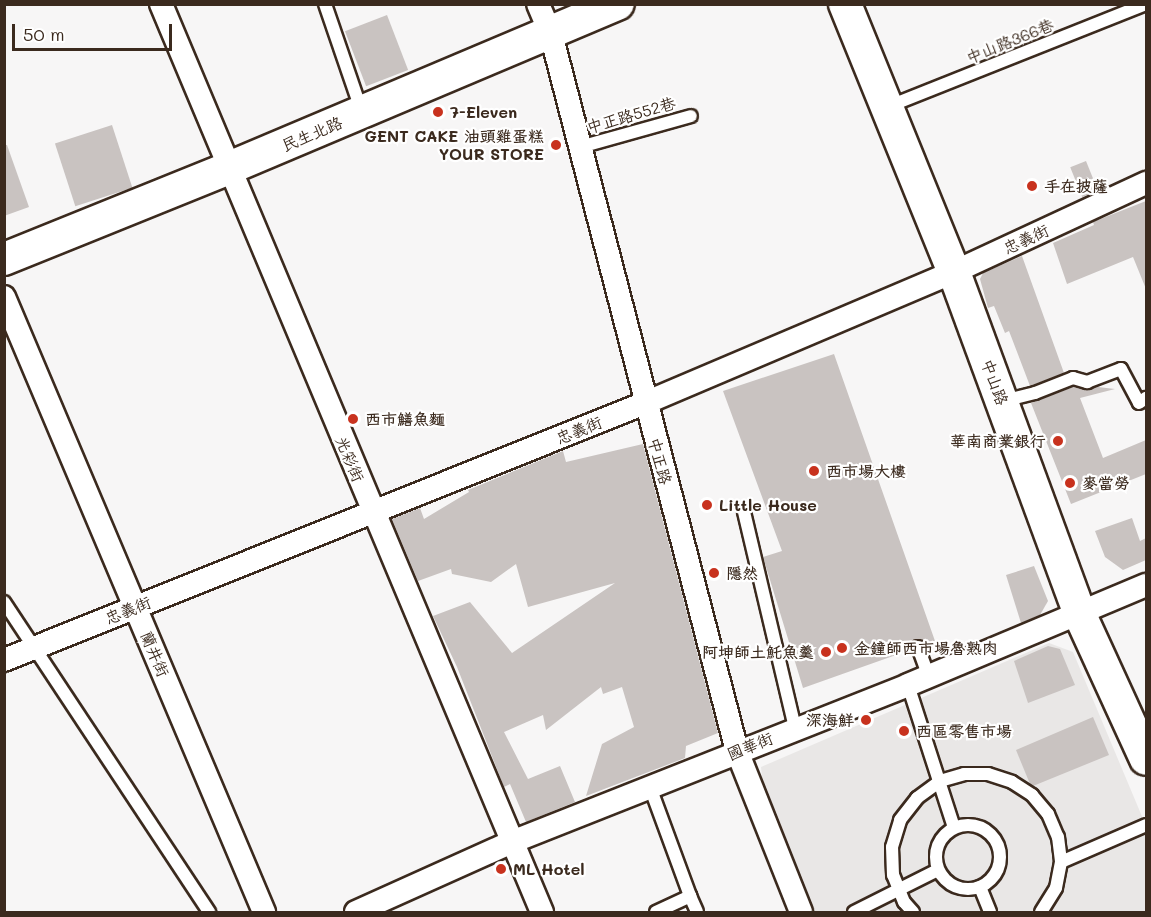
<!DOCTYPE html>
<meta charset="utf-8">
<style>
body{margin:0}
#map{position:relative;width:1151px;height:917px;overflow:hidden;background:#f7f6f6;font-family:Mali,"LXGW WenKai TC",sans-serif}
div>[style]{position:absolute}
.built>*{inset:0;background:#e9e7e6}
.building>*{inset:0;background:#c9c3c1;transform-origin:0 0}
.roads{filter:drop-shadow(2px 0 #3b2a1e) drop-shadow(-2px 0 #3b2a1e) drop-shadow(0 2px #3b2a1e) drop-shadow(0 -2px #3b2a1e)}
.lane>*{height:12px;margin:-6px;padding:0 6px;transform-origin:6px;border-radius:6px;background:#fff}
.lane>.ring{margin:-6px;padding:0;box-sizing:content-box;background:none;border:12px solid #fff;border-radius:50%}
.street>*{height:22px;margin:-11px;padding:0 11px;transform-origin:11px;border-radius:11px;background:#fff}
.secondary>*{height:32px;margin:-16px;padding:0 16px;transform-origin:16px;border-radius:16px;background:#fff}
.dots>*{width:16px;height:16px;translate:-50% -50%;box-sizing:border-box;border:3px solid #fff;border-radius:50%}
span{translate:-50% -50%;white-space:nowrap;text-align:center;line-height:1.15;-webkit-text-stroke:4.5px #fff;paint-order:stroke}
.street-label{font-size:16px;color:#3b2a1e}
.poi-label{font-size:16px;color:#3b2a1e;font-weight:700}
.left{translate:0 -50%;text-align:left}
.right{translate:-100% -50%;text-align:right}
.frame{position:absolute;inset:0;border:6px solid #3b2a1e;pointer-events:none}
.scale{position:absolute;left:12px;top:24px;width:160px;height:27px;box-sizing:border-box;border:3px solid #3b2a1e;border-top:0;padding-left:8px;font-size:18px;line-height:21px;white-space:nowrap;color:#3b2a1e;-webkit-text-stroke:4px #fff;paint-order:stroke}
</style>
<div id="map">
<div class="built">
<i style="clip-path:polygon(1049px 643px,1073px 652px,1146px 826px,1146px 912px,814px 912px,763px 786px,761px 767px)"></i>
</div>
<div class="building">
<i style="left:387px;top:15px;width:59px;height:45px;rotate:69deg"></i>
<i style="left:112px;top:125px;width:66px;height:60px;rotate:72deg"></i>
<i style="clip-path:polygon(4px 145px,7px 145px,29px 207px,4px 216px)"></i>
<i style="left:1086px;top:161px;width:32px;height:17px;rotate:68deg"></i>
<i style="clip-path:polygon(1146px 201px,1146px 289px,1133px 257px,1067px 284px,1053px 243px,1094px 225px,1093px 222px,1108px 216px)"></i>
<i style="clip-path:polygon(1022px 256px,1064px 373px,1030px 386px,1009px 331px,1005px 333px,994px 306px,988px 308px,980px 279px,983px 273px)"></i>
<i style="clip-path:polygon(834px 354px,935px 641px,926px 644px,916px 639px,911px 642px,910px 650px,803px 688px,763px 557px,782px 551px,723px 391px)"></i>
<i style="clip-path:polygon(1073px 387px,1085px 390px,1098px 387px,1115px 389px,1080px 398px,1103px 458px,1146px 440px,1146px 474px,1071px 504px,1031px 403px)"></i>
<i style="clip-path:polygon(643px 444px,718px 733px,686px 746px,685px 758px,586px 796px,602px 744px,634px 727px,622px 687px,603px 694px,601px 687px,546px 730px,543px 715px,504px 732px,528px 779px,560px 766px,575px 802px,526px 822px,510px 784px,504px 787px,457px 667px,433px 616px,470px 602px,512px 653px,615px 583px,528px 607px,516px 564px,491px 582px,452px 574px,451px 569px,418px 581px,392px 519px,420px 508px,424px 519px,469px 492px,468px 490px,563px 451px,566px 462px)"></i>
<i style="clip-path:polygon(1132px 518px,1140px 541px,1146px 538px,1146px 560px,1123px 570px,1105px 557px,1095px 531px)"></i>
<i style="clip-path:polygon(1034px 566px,1048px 601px,1040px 615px,1021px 623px,1006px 575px)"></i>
<i style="clip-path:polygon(1048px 646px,1060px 649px,1075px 685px,1028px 703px,1014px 661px)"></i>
<i style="clip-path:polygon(1093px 717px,1109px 755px,1033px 786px,1030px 784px,1016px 750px)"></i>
</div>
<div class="roads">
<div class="lane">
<i style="left:325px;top:4px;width:114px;rotate:71.1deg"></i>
<i style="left:887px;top:107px;width:279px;rotate:-21.7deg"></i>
<i style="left:580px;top:147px;width:115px;rotate:-15.6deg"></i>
<i style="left:1003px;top:401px;width:33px;rotate:-14deg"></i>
<i style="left:1035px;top:393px;width:41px;rotate:-21.5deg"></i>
<i style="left:1073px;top:378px;width:15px;rotate:16deg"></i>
<i style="left:1087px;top:382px;width:36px;rotate:-21deg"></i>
<i style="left:1121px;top:369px;width:38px;rotate:62deg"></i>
<i style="left:1139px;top:403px;width:9px;rotate:-36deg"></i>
<i style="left:744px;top:512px;width:222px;rotate:76.7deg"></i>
<i style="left:4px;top:602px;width:372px;rotate:56.5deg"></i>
<i style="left:918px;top:647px;width:32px;rotate:70deg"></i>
<i style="left:908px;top:685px;width:149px;rotate:72.1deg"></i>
<i style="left:650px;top:787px;width:116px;rotate:69.8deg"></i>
<i class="ring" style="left:936px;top:825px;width:52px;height:52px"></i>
<i style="left:1061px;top:862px;width:93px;rotate:-23.5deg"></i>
<i style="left:980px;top:887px;width:27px;rotate:68deg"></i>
<i style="left:656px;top:912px;width:38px;rotate:-25deg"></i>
<i style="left:690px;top:896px;width:17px;rotate:66deg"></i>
<i style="left:854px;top:912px;width:94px;rotate:-26.6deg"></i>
<i style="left:913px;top:912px;width:13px;rotate:-132deg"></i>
<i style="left:904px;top:902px;width:29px;rotate:-112deg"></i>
<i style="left:893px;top:875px;width:28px;rotate:-92deg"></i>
<i style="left:892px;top:847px;width:28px;rotate:-73deg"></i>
<i style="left:900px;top:820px;width:28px;rotate:-52deg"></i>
<i style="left:917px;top:798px;width:29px;rotate:-36deg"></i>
<i style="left:940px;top:781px;width:25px;rotate:-16deg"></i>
<i style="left:964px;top:774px;width:24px"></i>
<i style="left:988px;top:774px;width:25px;rotate:18deg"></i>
<i style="left:1012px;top:782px;width:24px;rotate:33deg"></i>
<i style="left:1032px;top:795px;width:25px;rotate:50deg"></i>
<i style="left:1048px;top:814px;width:25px;rotate:67deg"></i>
<i style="left:1058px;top:837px;width:25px;rotate:83deg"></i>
<i style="left:1061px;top:862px;width:26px;rotate:101deg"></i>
<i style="left:1056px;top:888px;width:28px;rotate:122deg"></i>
</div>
<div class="street">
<i style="left:161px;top:4px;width:985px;rotate:67.24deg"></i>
<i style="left:538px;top:4px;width:33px;rotate:67deg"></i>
<i style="left:551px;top:34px;width:741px;rotate:75.46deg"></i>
<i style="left:737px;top:751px;width:173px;rotate:68.3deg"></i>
<i style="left:4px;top:297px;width:668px;rotate:67.08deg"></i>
<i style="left:4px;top:660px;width:691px;rotate:-21.85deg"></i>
<i style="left:645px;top:403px;width:336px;rotate:-23deg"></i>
<i style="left:954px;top:272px;width:212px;rotate:-24.9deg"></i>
<i style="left:356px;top:912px;width:171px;rotate:-24.2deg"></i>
<i style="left:512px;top:842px;width:426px;rotate:-21.6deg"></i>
<i style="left:908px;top:685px;width:258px;rotate:-22.8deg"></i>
</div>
<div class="secondary">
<i style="left:845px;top:4px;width:289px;rotate:67.9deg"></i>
<i style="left:954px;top:272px;width:365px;rotate:69.8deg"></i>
<i style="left:1080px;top:615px;width:158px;rotate:65.4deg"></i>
<i style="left:4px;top:259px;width:243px;rotate:-22deg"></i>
<i style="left:229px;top:168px;width:422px;rotate:-22.9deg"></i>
</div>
</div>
<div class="dots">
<i style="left:438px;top:112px;background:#c8321e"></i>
<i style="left:556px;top:145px;background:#c8321e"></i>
<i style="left:1032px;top:186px;background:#c8321e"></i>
<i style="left:353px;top:419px;background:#c8321e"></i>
<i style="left:1058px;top:441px;background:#c8321e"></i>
<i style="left:814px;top:471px;background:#c8321e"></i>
<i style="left:1070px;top:483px;background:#c8321e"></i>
<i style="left:707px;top:505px;background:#c8321e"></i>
<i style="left:714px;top:573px;background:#c8321e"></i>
<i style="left:842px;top:648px;background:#c8321e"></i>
<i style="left:826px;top:652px;background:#c8321e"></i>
<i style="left:866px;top:720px;background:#c8321e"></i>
<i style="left:904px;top:731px;background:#c8321e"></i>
<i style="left:501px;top:869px;background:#c8321e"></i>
</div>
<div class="street-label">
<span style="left:1010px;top:41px;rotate:-22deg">中山路366巷</span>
<span style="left:631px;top:115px;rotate:-16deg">中正路552巷</span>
<span style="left:312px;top:134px;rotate:-23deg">民生北路</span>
<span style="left:1026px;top:239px;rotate:-25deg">忠義街</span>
<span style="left:995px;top:382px;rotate:70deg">中山路</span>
<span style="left:579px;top:430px;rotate:-22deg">忠義街</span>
<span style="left:350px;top:459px;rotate:67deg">光彩街</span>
<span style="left:660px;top:461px;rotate:75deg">中正路</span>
<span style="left:128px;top:610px;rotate:-22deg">忠義街</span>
<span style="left:155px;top:654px;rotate:67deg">蘭井街</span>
<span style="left:750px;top:746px;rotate:-22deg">國華街</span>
</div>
<div class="poi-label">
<span class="left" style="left:450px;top:112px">7-Eleven</span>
<span class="right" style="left:544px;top:145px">GENT CAKE 油頭雞蛋糕<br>YOUR STORE</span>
<span class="left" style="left:1044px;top:186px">手在披薩</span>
<span class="left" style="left:365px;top:419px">西市鱔魚麵</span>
<span class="right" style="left:1046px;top:441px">華南商業銀行</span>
<span class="left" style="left:826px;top:471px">西市場大樓</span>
<span class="left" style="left:1082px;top:483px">麥當勞</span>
<span class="left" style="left:719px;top:505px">Little House</span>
<span class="left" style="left:726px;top:573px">隱然</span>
<span class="left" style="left:854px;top:648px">金鐘師西市場魯熟肉</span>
<span class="right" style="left:814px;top:652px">阿坤師土魠魚羹</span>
<span class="right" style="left:854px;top:720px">深海鮮</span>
<span class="left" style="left:916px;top:731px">西區零售市場</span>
<span class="left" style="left:513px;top:869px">ML Hotel</span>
</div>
<div class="frame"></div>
<div class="scale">50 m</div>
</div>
